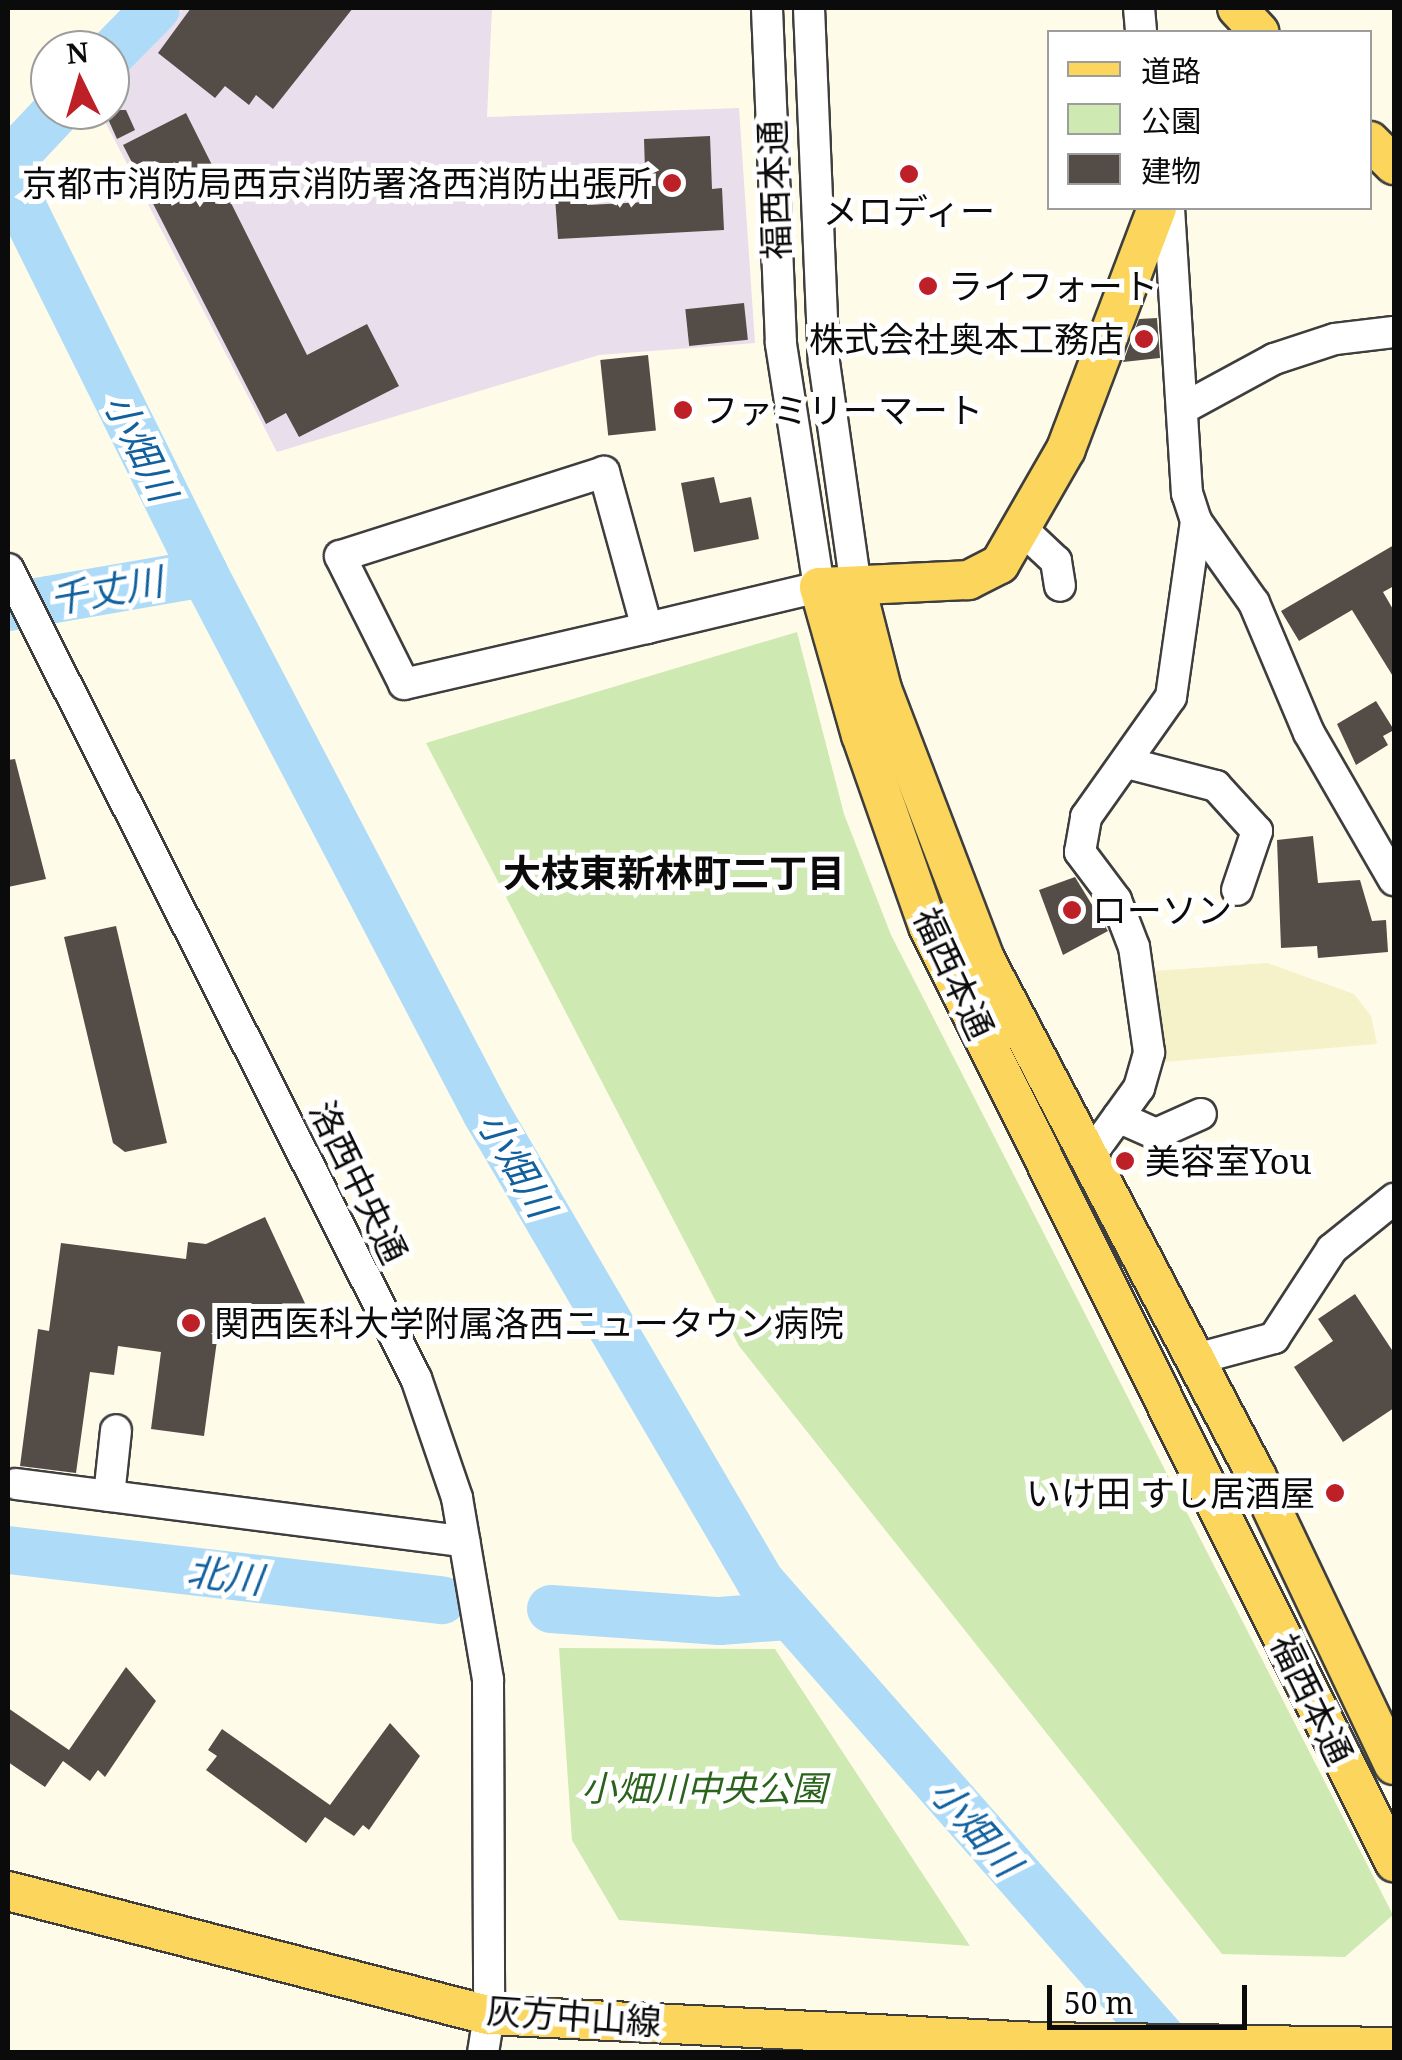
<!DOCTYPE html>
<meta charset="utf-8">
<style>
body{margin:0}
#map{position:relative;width:1402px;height:2060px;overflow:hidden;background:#fffbe9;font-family:"Noto Serif","Noto Sans JP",serif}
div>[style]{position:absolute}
.industrial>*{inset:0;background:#e9deeb}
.farmland>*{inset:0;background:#f5f1c9}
.green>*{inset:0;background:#cfe9b3}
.river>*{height:48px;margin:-24px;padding:0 24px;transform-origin:24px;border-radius:24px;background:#addbf8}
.building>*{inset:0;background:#544c47;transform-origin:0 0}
.roads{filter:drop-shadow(2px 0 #3e3e3e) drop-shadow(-2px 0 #3e3e3e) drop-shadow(0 2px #3e3e3e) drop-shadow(0 -2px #3e3e3e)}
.minor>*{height:30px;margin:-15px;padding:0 15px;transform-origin:15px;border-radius:15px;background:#fff}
.major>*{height:38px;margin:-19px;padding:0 19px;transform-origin:19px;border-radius:19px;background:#fcd55c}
.dots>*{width:28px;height:28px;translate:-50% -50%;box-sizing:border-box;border:5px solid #fff;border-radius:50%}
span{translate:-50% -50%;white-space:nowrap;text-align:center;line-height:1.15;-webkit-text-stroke:10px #fff;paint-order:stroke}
.poi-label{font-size:35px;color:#0b0b0b}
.right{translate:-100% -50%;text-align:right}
.left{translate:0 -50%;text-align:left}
.street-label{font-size:35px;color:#0b0b0b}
.park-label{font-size:35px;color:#2a631b;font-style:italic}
.water-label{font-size:38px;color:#12619f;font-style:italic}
.neighbourhood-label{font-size:38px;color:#0b0b0b;font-weight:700}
.frame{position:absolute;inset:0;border:10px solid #0b0b0b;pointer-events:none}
.legend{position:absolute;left:1047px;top:30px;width:325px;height:180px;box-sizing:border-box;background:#fff;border:2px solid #9d9d9d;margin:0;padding:12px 18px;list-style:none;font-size:30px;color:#0b0b0b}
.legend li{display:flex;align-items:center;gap:20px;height:50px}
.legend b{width:50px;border:2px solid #9d9d9d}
.north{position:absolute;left:30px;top:30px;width:100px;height:100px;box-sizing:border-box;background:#fff;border:2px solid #9d9d9d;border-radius:50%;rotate:355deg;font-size:28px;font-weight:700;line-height:40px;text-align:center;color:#0b0b0b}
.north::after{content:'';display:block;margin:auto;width:35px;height:45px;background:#be2028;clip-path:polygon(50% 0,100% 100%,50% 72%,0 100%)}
.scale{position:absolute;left:1047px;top:1985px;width:200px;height:45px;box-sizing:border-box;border:5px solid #0b0b0b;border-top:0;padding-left:12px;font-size:30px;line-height:35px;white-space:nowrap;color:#0b0b0b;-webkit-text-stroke:8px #fff;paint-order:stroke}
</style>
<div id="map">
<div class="industrial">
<i style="clip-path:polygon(184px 8px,492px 8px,487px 117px,739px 108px,755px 343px,599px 355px,277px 452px,99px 110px,110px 110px,110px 86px)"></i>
</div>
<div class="farmland">
<i style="clip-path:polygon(1267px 963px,1354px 994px,1371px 1016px,1377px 1044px,1164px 1062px,1154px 971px)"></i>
</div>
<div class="green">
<i style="clip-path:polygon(797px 632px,844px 814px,891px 935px,1393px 1915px,1345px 1957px,1222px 1954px,739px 1346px,426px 743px)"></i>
<i style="clip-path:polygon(559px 1648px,775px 1649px,970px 1946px,619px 1920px,572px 1840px)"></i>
</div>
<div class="river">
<i style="left:110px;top:55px;width:66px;rotate:-45.6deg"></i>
<i style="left:8px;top:163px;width:73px;rotate:-46.7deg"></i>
<i style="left:8px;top:178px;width:441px;rotate:63.6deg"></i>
<i style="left:204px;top:573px;width:611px;rotate:62.39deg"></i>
<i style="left:487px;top:1114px;width:541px;rotate:59.69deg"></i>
<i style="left:760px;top:1581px;width:627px;rotate:48.69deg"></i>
<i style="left:8px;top:607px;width:199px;rotate:-9.8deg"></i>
<i style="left:8px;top:1550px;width:437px;rotate:6.6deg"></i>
<i style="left:551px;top:1609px;width:169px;rotate:4.1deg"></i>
<i style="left:720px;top:1621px;width:67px;rotate:-4.3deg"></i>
</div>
<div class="building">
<i style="clip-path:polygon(191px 8px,353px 8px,273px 109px,256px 95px,249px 105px,225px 86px,215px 98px,158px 53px)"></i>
<i style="clip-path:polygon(104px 110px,126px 110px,135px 130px,117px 139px)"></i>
<i style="clip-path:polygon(186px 113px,307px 355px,367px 324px,399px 386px,299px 437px,286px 413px,266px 424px,123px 145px)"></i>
<i style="clip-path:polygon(710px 136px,712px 189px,722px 188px,724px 230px,558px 239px,555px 197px,587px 196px,587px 205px,646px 202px,644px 139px)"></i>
<i style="left:744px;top:303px;width:37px;height:59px;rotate:84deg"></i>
<i style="clip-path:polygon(1157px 318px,1160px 358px,1123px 362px,1139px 319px)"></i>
<i style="left:648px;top:355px;width:76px;height:48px;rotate:84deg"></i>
<i style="clip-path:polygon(714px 477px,720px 503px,751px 497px,759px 539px,694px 552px,681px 483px)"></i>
<i style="clip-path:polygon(1394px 545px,1394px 586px,1383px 592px,1394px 611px,1394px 678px,1352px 610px,1299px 641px,1281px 611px)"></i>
<i style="clip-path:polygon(1376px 701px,1394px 730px,1383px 736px,1388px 745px,1356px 765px,1337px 724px)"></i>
<i style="clip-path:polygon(15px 759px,46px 879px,8px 887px,8px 760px)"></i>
<i style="clip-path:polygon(1313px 836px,1318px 883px,1360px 880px,1372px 921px,1386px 920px,1388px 952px,1318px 958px,1317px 946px,1281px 948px,1277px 840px)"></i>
<i style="clip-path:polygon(1075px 877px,1108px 931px,1063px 955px,1039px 890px)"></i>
<i style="clip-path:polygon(116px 926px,167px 1143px,125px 1152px,113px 1143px,64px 937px)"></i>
<i style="clip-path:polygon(265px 1217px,309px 1312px,291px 1320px,221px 1311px,204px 1436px,151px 1429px,161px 1352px,118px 1346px,114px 1375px,90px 1372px,76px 1473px,20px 1466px,38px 1329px,49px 1331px,61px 1243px,186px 1259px,188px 1242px,206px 1244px)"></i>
<i style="clip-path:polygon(1355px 1294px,1394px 1353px,1394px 1408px,1343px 1442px,1294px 1367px,1333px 1341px,1318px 1319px)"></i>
<i style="clip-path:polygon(126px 1667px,156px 1701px,105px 1777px,98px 1770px,90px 1781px,63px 1761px,45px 1787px,8px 1762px,8px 1708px,69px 1750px)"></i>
<i style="clip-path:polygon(390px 1723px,420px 1756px,369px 1830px,363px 1825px,354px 1836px,325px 1817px,306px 1843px,206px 1770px,217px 1756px,208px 1750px,222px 1729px,330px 1805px)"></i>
</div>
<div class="roads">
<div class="minor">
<i style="left:809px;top:8px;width:354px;rotate:87.6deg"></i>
<i style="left:824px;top:362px;width:227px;rotate:81.9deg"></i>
<i style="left:1139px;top:8px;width:24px;rotate:85deg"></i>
<i style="left:1169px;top:208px;width:286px;rotate:86.4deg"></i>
<i style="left:1187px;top:493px;width:29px;rotate:72deg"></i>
<i style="left:1196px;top:521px;width:100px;rotate:54.7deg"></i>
<i style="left:1254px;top:603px;width:141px;rotate:67.1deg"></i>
<i style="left:1309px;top:733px;width:170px;rotate:60deg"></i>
<i style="left:1182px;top:409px;width:105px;rotate:-28.5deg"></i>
<i style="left:1274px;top:359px;width:64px;rotate:-18.2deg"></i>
<i style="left:1335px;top:339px;width:59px;rotate:-6.8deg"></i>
<i style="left:1024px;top:531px;width:44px;rotate:43.2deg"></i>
<i style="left:1056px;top:561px;width:25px;rotate:81deg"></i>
<i style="left:8px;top:569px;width:906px;rotate:63.24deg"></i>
<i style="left:416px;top:1378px;width:127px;rotate:71.1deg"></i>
<i style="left:457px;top:1498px;width:185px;rotate:80.3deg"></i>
<i style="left:488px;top:1680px;width:335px;rotate:89.8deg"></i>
<i style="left:489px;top:2015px;width:37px;rotate:99deg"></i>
<i style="left:647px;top:628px;width:162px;rotate:-105.4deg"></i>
<i style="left:604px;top:472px;width:277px;rotate:162.3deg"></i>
<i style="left:340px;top:556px;width:143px;rotate:63.4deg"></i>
<i style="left:404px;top:684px;width:249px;rotate:-13deg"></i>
<i style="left:647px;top:628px;width:177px;rotate:-13.4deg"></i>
<i style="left:819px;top:587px;width:247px;rotate:-98.9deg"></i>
<i style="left:781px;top:343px;width:335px;rotate:-92.4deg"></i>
<i style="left:1127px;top:763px;width:92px;rotate:14.5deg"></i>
<i style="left:1216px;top:786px;width:61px;rotate:47.7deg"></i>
<i style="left:1257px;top:831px;width:62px;rotate:108.7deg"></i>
<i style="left:1118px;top:1117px;width:42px;rotate:24.1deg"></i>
<i style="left:1156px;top:1134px;width:49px;rotate:-24deg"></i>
<i style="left:1087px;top:1160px;width:89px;rotate:-54.2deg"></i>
<i style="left:1139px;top:1088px;width:37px;rotate:-74deg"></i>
<i style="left:1149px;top:1052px;width:106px;rotate:-98.1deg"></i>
<i style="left:1134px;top:947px;width:50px;rotate:-111deg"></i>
<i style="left:1116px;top:900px;width:60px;rotate:-126.9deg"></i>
<i style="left:1080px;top:852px;width:36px;rotate:-80deg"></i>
<i style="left:1086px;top:817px;width:147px;rotate:-54.7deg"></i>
<i style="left:1171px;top:697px;width:178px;rotate:-81.9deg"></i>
<i style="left:1196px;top:1359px;width:81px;rotate:-15.1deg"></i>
<i style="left:1274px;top:1338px;width:106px;rotate:-56.9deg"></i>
<i style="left:1332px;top:1249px;width:80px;rotate:-38.9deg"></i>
<i style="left:16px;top:1484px;width:452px;rotate:7.3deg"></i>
<i style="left:109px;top:1496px;width:66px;rotate:-83.9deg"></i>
</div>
<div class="major">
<i style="left:1237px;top:8px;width:33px;rotate:47deg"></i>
<i style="left:1370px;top:141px;width:34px;rotate:45deg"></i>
<i style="left:1157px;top:208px;width:258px;rotate:110.7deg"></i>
<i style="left:1066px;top:449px;width:133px;rotate:119.9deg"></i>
<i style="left:1000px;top:564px;width:36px;rotate:153deg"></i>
<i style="left:968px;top:580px;width:149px;rotate:177.3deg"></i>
<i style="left:819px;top:587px;width:154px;rotate:74.2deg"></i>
<i style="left:861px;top:735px;width:202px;rotate:70.7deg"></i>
<i style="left:928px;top:926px;width:1046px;rotate:63.53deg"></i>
<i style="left:856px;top:587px;width:105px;rotate:75.7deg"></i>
<i style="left:882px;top:689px;width:289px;rotate:69.1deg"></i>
<i style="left:985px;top:959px;width:583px;rotate:62.29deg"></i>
<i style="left:1256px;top:1475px;width:321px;rotate:64.6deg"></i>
<i style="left:8px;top:1891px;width:497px;rotate:14.5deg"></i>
<i style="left:489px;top:2015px;width:550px;rotate:2.82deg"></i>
<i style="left:1038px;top:2042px;width:356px;rotate:0.8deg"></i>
</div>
</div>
<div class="dots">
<i style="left:909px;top:174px;background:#be2028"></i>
<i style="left:672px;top:183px;background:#be2028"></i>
<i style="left:928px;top:286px;background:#be2028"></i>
<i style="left:1144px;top:339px;background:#be2028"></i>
<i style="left:683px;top:410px;background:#be2028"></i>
<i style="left:1072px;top:910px;background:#be2028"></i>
<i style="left:1125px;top:1161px;background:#be2028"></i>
<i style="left:191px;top:1323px;background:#be2028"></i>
<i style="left:1335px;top:1493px;background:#be2028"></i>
</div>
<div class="poi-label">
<span class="right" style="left:652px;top:183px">京都市消防局西京消防署洛西消防出張所</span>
<span style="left:909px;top:211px">メロディー</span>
<span class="left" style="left:948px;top:286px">ライフォート</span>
<span class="right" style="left:1124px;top:339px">株式会社奥本工務店</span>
<span class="left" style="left:703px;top:410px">ファミリーマート</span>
<span class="left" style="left:1092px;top:910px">ローソン</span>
<span class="left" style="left:1145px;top:1161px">美容室You</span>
<span class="left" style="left:214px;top:1323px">関西医科大学附属洛西ニュータウン病院</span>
<span class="right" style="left:1315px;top:1493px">いけ田 すし居酒屋</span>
</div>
<div class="street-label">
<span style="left:774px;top:190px;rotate:-92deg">福西本通</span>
<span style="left:954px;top:973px;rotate:65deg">福西本通</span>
<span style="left:359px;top:1182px;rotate:64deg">洛西中央通</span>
<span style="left:1312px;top:1699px;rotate:64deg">福西本通</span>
<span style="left:574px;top:2016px;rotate:4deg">灰方中山線</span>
</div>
<div class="park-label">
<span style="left:704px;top:1788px">小畑川中央公園</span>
</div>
<div class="water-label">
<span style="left:141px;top:447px;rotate:64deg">小畑川</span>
<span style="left:106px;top:590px;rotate:-10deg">千丈川</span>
<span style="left:517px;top:1164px;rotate:60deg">小畑川</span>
<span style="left:225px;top:1575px;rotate:7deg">北川</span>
<span style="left:976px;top:1827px;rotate:49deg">小畑川</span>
</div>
<div class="neighbourhood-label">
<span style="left:674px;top:873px">大枝東新林町二丁目</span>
</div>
<div class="frame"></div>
<ul class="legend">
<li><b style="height:12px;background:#fcd55c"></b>道路</li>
<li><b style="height:28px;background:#cfe9b3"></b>公園</li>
<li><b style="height:28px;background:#544c47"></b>建物</li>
</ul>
<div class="north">N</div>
<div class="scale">50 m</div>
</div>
